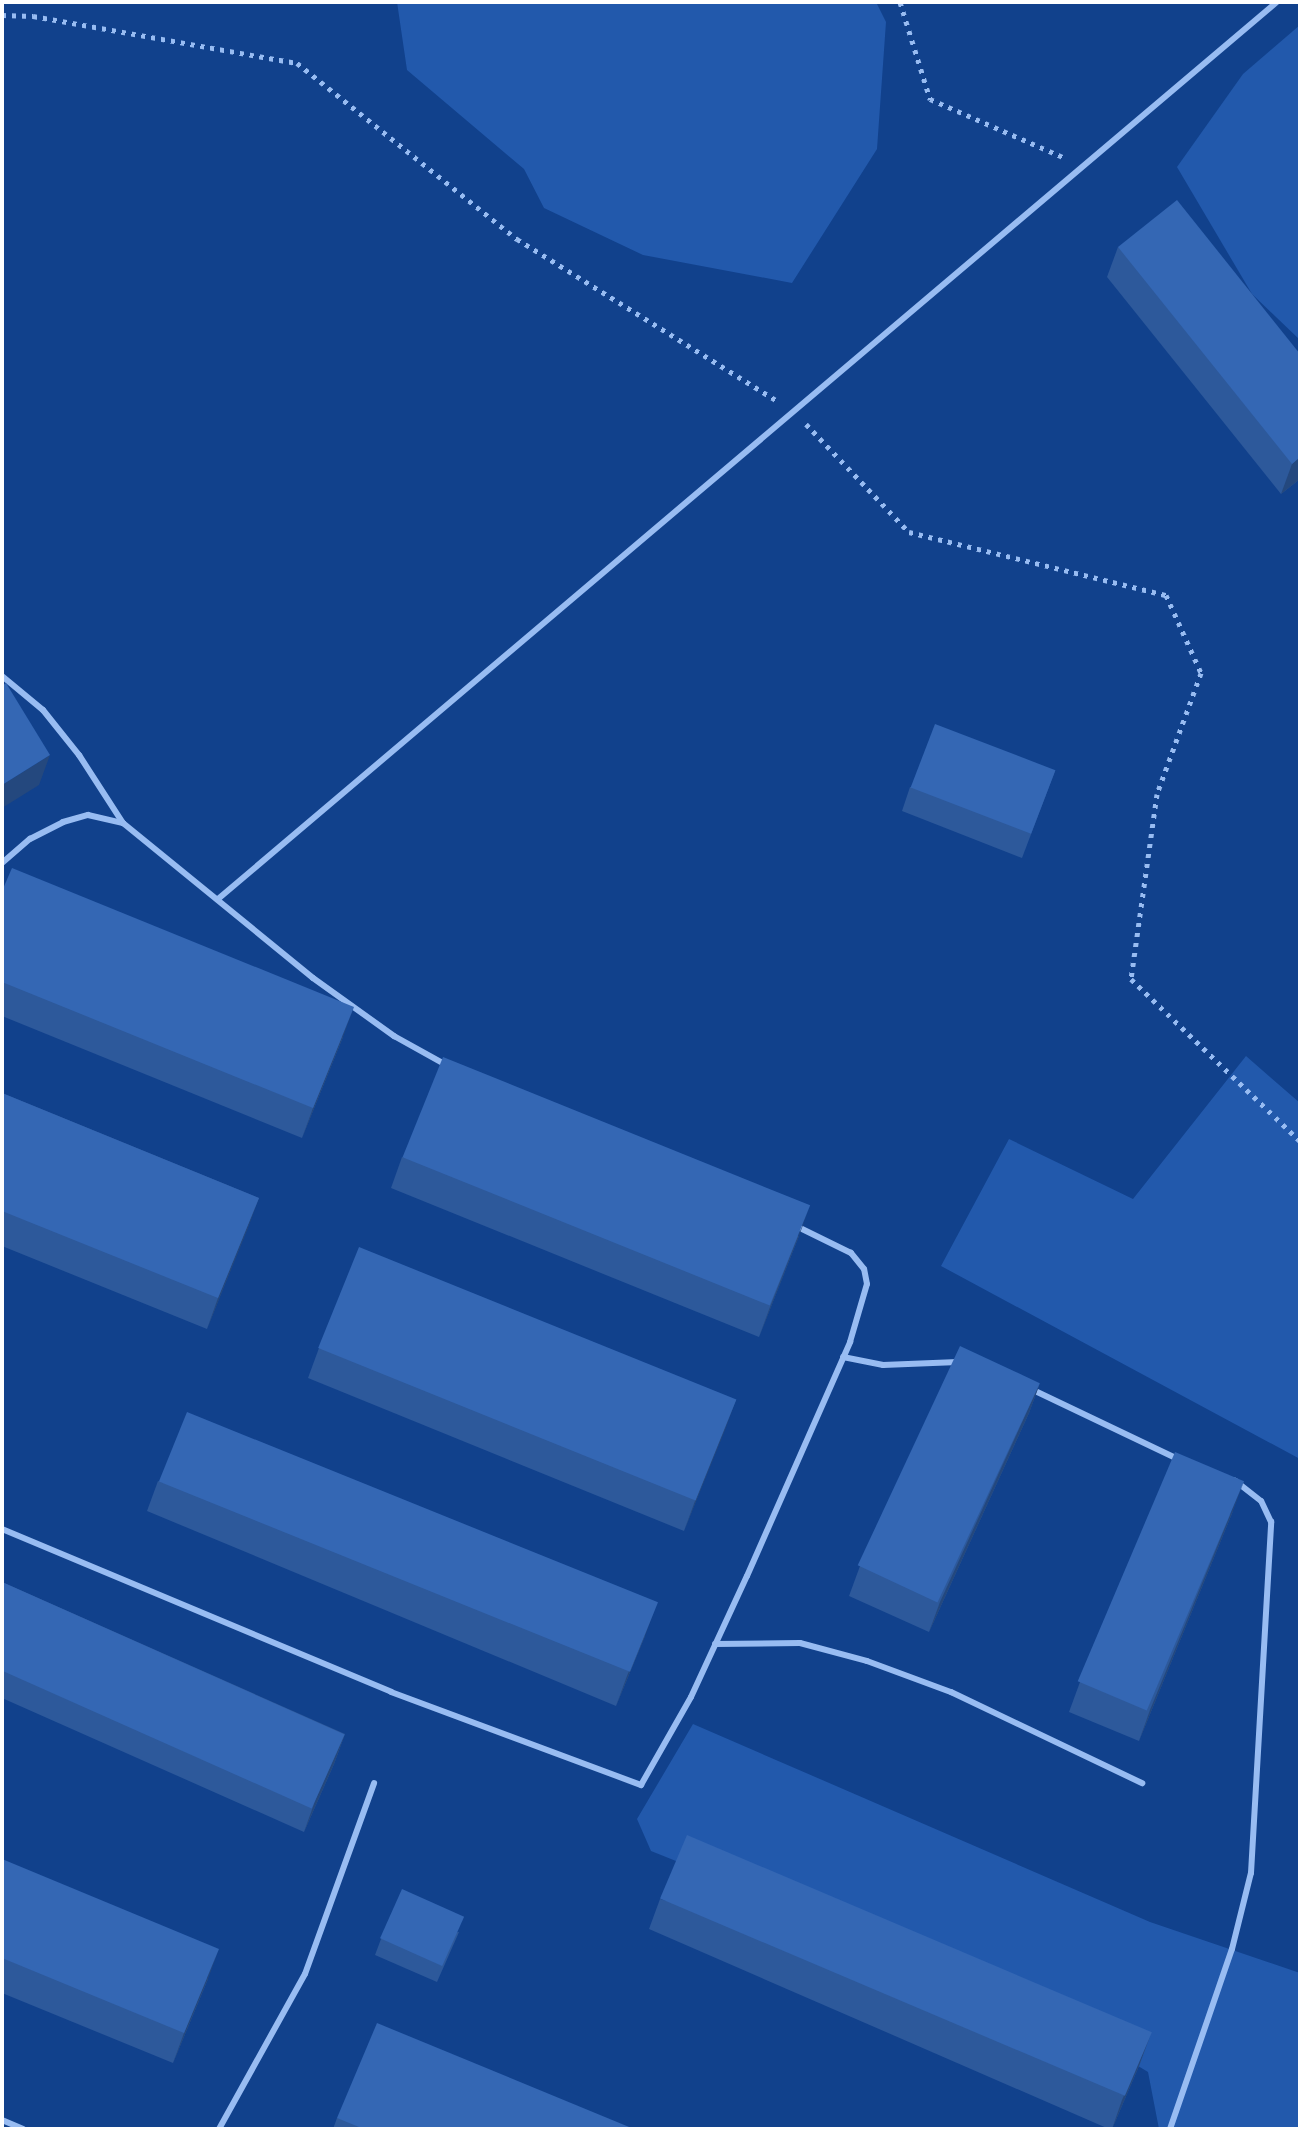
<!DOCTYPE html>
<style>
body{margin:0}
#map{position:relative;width:1302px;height:2131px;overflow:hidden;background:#11418c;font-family:"Fira Sans Condensed",sans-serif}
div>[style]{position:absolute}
.green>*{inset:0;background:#2259ac}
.path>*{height:5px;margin-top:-2.5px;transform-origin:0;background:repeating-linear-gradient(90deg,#98bcf2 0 4px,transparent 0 10px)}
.lane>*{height:6px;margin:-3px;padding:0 3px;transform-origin:3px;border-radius:3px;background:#98bcf2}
.wall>*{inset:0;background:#2d599b}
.shaded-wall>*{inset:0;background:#24487e}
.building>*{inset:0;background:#3467b4;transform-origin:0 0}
span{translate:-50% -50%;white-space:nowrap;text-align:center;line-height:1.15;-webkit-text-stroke:8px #11418c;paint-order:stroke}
.frame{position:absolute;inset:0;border:4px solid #fff;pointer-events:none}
</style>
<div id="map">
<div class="green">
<i style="clip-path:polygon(397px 2px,876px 2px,886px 22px,877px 149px,792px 283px,643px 255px,544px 208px,524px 169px,407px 70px)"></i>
<i style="clip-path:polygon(1300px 25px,1300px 340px,1252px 294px,1177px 167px,1243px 74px)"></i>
<i style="clip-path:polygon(1246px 1056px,1300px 1103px,1300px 1459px,941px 1266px,1009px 1139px,1133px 1199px)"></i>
<i style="clip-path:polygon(693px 1724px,1150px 1922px,1300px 1973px,1300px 2129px,1159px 2129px,1148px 2072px,1041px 2007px,651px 1851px,637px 1819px)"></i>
</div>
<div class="path">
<i style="left:900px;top:2px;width:102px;rotate:72.8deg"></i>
<i style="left:930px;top:99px;width:145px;rotate:23.6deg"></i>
<i style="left:2px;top:15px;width:31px;rotate:2deg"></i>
<i style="left:33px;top:16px;width:268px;rotate:10.1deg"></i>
<i style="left:297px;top:63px;width:282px;rotate:38.7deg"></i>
<i style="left:517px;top:239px;width:306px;rotate:31.9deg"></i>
<i style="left:806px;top:424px;width:149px;rotate:46.4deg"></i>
<i style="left:909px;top:532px;width:265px;rotate:13.8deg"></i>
<i style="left:1166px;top:595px;width:85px;rotate:65.8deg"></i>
<i style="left:1201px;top:673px;width:129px;rotate:110deg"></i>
<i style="left:1157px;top:794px;width:187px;rotate:98deg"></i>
<i style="left:1131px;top:979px;width:234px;rotate:43.8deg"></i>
</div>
<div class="lane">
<i style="left:2px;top:676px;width:53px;rotate:39.7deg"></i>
<i style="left:43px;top:710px;width:58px;rotate:51.3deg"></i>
<i style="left:79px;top:755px;width:81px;rotate:57.1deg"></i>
<i style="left:2px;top:863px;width:37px;rotate:-41deg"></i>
<i style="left:30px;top:839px;width:37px;rotate:-27deg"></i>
<i style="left:63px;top:822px;width:26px;rotate:-16deg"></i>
<i style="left:88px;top:815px;width:36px;rotate:13deg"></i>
<i style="left:123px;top:823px;width:245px;rotate:39.2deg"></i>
<i style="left:313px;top:978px;width:100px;rotate:35.6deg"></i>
<i style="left:394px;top:1036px;width:60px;rotate:29.1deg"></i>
<i style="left:218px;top:899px;width:1388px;rotate:-40.27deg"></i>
<i style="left:843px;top:1357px;width:41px;rotate:11.3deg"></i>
<i style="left:883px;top:1365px;width:75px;rotate:-2.3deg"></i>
<i style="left:1031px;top:1389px;width:165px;rotate:25.5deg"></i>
<i style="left:2px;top:1529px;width:422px;rotate:22.7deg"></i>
<i style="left:391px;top:1692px;width:267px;rotate:20.4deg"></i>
<i style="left:641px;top:1785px;width:101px;rotate:-60.4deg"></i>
<i style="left:691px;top:1697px;width:133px;rotate:-65.2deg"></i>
<i style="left:747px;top:1576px;width:256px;rotate:-66.2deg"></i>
<i style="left:850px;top:1342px;width:60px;rotate:-73.7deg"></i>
<i style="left:867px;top:1284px;width:15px;rotate:-101deg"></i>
<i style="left:864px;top:1269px;width:21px;rotate:-129deg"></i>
<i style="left:851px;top:1253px;width:59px;rotate:-153.9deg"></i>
<i style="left:715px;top:1644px;width:85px;rotate:-0.7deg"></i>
<i style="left:800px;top:1643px;width:69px;rotate:15deg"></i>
<i style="left:867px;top:1661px;width:90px;rotate:20.3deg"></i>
<i style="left:951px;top:1692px;width:212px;rotate:25.5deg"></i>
<i style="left:2px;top:2120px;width:23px;rotate:23deg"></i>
<i style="left:219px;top:2129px;width:177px;rotate:-61deg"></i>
<i style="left:305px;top:1974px;width:203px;rotate:-70.1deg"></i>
<i style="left:1170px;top:2129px;width:190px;rotate:-71deg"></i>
<i style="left:1232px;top:1949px;width:78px;rotate:-76deg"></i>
<i style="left:1251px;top:1873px;width:352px;rotate:-86.7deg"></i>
<i style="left:1271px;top:1522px;width:23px;rotate:-115deg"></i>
<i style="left:1261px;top:1501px;width:33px;rotate:-142deg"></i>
</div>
<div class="wall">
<i style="clip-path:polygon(1118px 247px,1300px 354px,1300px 479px,1281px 494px,1107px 277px)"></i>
<i style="clip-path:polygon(1055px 771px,1022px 858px,902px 811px,910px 787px)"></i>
<i style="clip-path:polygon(2px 891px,343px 1037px,302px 1138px,2px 1016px)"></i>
<i style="clip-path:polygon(2px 1093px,259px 1198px,207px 1329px,2px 1246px)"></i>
<i style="clip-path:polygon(402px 1157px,799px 1236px,759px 1337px,391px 1188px)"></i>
<i style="clip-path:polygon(319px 1348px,736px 1400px,684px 1531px,308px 1378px)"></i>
<i style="clip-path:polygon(1040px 1383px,1029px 1413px,929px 1632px,849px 1596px,860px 1566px)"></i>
<i style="clip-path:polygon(158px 1481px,645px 1636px,616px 1706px,147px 1511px)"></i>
<i style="clip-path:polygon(1233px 1511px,1139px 1741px,1069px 1712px,1080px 1682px)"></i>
<i style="clip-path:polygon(2px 1582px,345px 1734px,334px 1764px,304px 1832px,2px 1698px)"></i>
<i style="clip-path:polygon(2px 1859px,208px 1979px,173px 2063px,2px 1993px)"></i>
<i style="clip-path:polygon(660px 1899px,1150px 2036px,1139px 2066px,1112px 2129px,1109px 2129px,649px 1929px)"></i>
<i style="clip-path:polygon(459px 1932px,437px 1982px,375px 1955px,381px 1939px)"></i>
<i style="clip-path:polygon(337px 2118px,634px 2129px,333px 2129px)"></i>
</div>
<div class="shaded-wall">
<i style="clip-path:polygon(1300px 457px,1300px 479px,1281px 494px,1292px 464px)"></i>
<i style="clip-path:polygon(50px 755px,39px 785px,2px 808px,2px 785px)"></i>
<i style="clip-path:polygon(354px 1007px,343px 1037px,302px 1138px,313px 1108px)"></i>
<i style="clip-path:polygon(259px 1198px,248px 1228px,207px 1329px,218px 1298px)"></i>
<i style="clip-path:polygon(810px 1206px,799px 1236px,759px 1337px,770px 1307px)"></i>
<i style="clip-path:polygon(1040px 1383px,1029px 1413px,929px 1632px,940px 1602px)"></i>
<i style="clip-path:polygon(736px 1400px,725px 1430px,684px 1531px,695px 1501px)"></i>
<i style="clip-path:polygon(1244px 1481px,1233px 1511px,1139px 1741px,1150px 1710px)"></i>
<i style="clip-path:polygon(656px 1606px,645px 1636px,616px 1706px,627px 1676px)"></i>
<i style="clip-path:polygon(345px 1734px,334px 1764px,304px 1832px,315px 1801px)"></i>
<i style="clip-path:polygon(219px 1949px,208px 1979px,173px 2063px,184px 2033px)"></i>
<i style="clip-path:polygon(1150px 2036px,1139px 2066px,1112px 2129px,1122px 2100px)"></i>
</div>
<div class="building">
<i style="clip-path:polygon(1177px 200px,1300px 354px,1300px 457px,1292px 464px,1118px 247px)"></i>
<i style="clip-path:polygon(6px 683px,50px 755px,2px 785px,2px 686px)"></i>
<i style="left:935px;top:724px;width:129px;height:68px;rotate:21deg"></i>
<i style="clip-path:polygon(12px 868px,354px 1007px,313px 1108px,2px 982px,2px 891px)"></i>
<i style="left:443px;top:1057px;width:396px;height:108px;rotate:22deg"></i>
<i style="clip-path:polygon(2px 1093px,259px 1198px,218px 1298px,2px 1211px)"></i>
<i style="left:359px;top:1247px;width:407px;height:109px;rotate:22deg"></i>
<i style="left:960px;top:1346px;width:88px;height:242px;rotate:25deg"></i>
<i style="left:187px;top:1412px;width:508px;height:75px;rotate:22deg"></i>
<i style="left:1175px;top:1452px;width:75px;height:249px;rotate:23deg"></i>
<i style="left:2px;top:1582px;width:375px;height:81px;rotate:24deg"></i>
<i style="left:687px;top:1835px;width:505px;height:69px;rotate:23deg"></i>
<i style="clip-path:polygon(2px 1859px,219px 1949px,184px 2033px,2px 1958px)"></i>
<i style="left:402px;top:1889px;width:68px;height:54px;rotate:24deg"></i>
<i style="clip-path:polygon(377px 2023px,634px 2129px,364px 2129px,337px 2118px)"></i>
</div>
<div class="frame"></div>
</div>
